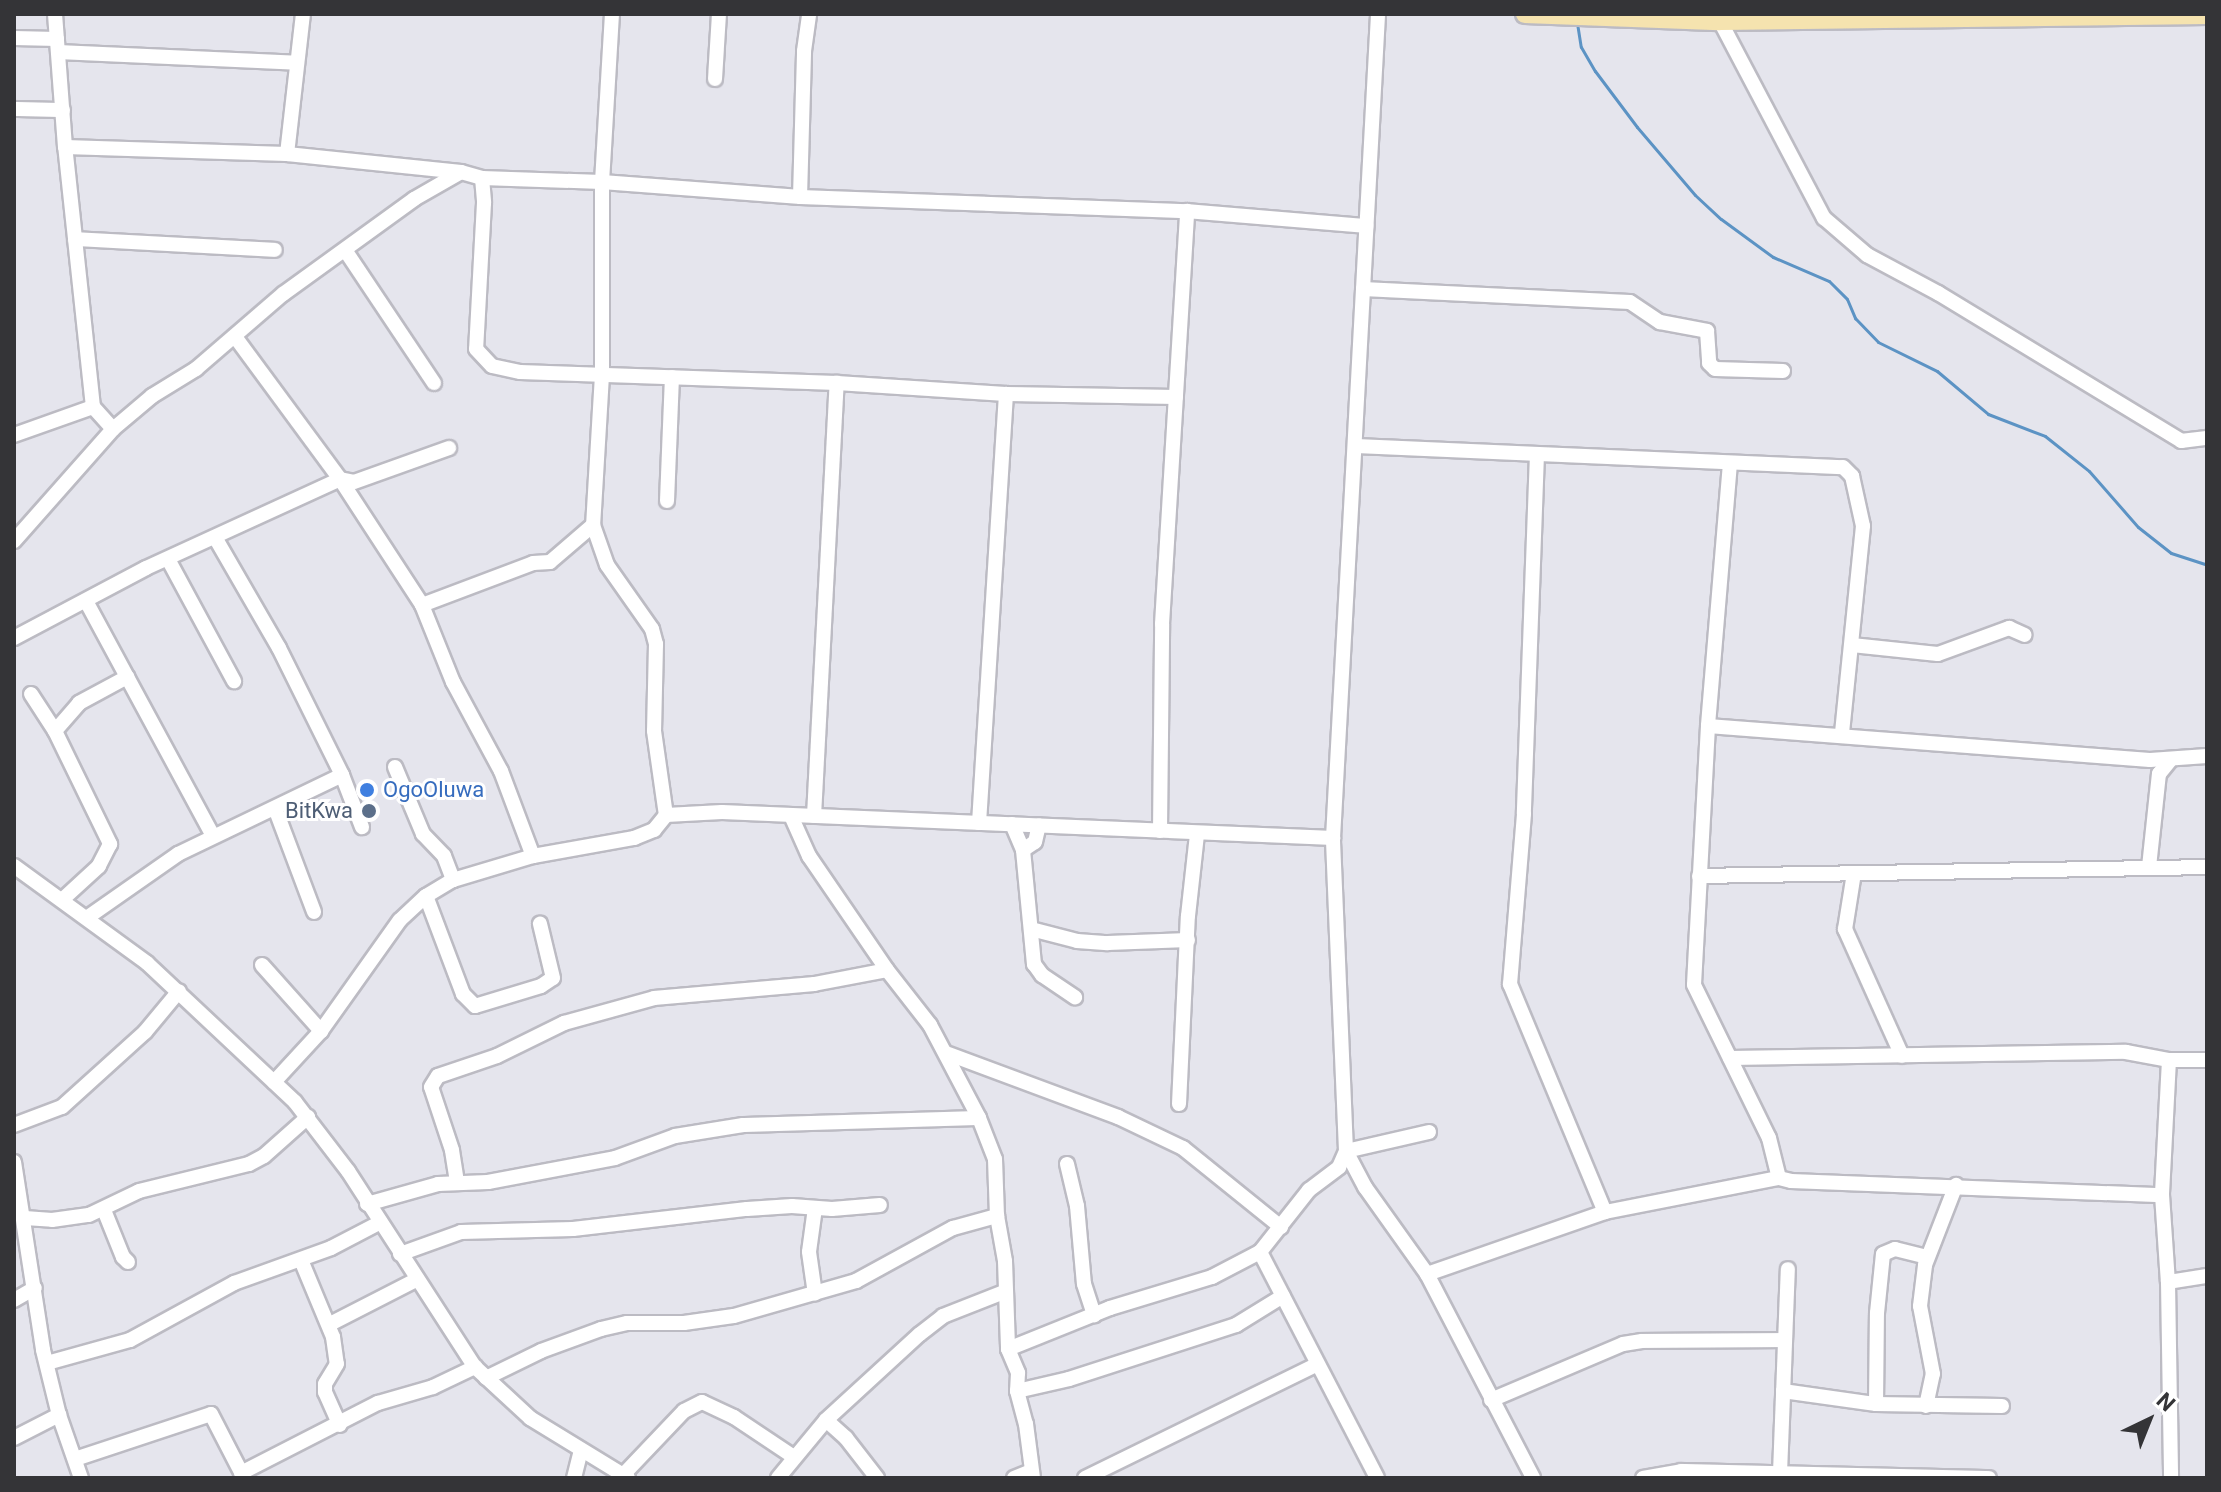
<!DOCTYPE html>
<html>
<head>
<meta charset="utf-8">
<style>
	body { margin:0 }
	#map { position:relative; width:2221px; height:1492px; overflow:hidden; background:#e5e5ed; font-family:Roboto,sans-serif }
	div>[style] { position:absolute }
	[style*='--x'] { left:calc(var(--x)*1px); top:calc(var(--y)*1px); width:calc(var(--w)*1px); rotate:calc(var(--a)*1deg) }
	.stream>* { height:3px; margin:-1.5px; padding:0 1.5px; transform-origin:1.5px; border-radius:1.5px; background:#5c93c4 }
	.roads { filter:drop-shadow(2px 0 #bcbbc3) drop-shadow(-2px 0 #bcbbc3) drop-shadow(0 2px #bcbbc3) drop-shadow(0 -2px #bcbbc3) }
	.minor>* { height:14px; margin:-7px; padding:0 7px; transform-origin:7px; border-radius:7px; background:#fff }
	.major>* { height:18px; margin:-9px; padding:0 9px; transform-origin:9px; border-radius:9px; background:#f5e3af }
	.dots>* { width:22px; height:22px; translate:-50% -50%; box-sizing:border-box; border:4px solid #fff; border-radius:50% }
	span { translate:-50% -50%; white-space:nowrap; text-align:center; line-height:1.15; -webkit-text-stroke:6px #fff; paint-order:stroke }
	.shop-label { font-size:22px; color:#366cbe }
	.left { translate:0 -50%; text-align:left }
	.service-label { font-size:22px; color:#4e5e75 }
	.right { translate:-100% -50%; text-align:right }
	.frame { position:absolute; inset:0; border:16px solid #343437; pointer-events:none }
	.north { position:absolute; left:2109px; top:1380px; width:80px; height:80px; -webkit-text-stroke:6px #fff; paint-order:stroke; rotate:43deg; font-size:22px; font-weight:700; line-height:32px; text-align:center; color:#343437 }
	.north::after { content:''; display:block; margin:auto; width:28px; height:36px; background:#343437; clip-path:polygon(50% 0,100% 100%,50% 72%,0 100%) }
</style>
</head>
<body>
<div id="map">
	<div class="stream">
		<i style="--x:1577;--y:23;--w:24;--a:81"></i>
		<i style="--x:1581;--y:47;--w:28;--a:60"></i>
		<i style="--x:1595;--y:71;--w:70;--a:53.1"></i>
		<i style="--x:1637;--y:127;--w:89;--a:49.5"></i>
		<i style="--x:1695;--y:195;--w:35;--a:43"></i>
		<i style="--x:1721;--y:219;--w:64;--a:36.2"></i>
		<i style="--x:1773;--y:257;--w:61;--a:23.2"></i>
		<i style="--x:1829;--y:281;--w:25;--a:45"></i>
		<i style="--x:1847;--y:299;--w:21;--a:67"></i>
		<i style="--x:1855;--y:318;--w:33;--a:46"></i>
		<i style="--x:1878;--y:342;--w:66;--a:26.2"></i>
		<i style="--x:1937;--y:371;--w:67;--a:40.1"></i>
		<i style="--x:1988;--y:414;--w:61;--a:21.1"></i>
		<i style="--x:2045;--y:436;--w:56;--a:38.5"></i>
		<i style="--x:2089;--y:471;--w:74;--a:48.8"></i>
		<i style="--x:2138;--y:527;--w:42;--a:38.2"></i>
		<i style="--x:2171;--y:553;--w:38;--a:18"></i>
	</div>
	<div class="roads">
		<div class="minor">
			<i style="--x:1720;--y:21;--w:223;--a:62.2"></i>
			<i style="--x:1824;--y:218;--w:57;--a:40.7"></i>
			<i style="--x:1867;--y:255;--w:81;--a:28.2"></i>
			<i style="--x:1938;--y:293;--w:285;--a:31.3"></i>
			<i style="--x:2181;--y:441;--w:26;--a:-7"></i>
			<i style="--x:14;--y:38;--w:43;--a:1.3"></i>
			<i style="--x:58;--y:52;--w:239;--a:2.6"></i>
			<i style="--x:715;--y:79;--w:65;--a:-86.5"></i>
			<i style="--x:14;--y:109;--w:49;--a:1.2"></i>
			<i style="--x:65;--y:147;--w:222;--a:1.8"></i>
			<i style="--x:287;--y:154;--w:175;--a:5.9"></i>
			<i style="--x:461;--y:172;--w:22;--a:16"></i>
			<i style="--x:482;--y:178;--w:120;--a:1.9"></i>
			<i style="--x:602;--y:182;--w:199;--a:4.3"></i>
			<i style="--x:800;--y:197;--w:387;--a:2.1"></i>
			<i style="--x:1187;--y:211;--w:180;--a:4.8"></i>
			<i style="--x:287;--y:154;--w:141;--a:-83.5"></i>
			<i style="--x:482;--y:178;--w:25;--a:85"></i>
			<i style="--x:484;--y:203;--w:146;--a:93.1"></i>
			<i style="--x:476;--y:349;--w:23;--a:47"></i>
			<i style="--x:492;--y:366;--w:29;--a:12"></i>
			<i style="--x:520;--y:372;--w:317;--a:2"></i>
			<i style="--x:837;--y:383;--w:169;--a:3.7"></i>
			<i style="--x:1006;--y:394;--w:170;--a:1"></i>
			<i style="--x:602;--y:182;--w:193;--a:90"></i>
			<i style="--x:602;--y:375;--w:150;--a:93.4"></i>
			<i style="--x:593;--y:525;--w:42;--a:70.7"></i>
			<i style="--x:607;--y:565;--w:78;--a:54.9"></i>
			<i style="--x:652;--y:629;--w:16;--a:75"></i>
			<i style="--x:656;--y:644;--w:87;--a:91.3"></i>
			<i style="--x:654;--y:731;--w:85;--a:81.9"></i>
			<i style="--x:666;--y:815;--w:56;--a:-3.1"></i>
			<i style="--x:722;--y:812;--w:612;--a:2.44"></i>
			<i style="--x:602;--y:182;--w:168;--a:-86.6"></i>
			<i style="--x:800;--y:197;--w:146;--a:-88.4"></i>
			<i style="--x:804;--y:51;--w:37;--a:-82"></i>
			<i style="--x:75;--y:239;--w:200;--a:3.1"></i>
			<i style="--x:345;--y:250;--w:160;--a:56.2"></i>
			<i style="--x:1363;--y:289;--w:267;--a:2.8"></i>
			<i style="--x:1630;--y:302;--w:36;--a:34"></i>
			<i style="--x:1660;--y:322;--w:48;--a:10.8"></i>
			<i style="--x:1707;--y:331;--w:32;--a:86"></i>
			<i style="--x:1709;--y:363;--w:8;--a:45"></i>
			<i style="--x:1715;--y:369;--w:68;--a:1.7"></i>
			<i style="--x:236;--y:338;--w:175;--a:53.6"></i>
			<i style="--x:340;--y:479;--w:150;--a:56.9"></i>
			<i style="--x:422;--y:605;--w:83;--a:68.1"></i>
			<i style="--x:453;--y:682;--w:101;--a:61.7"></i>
			<i style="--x:501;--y:771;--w:91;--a:69.4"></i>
			<i style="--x:113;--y:429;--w:51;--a:-40.2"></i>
			<i style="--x:152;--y:396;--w:52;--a:-31.5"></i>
			<i style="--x:196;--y:369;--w:115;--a:-40.8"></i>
			<i style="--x:283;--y:294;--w:162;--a:-35.9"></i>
			<i style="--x:414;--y:199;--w:54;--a:-29.9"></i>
			<i style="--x:14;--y:435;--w:84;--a:-19.5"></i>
			<i style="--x:1356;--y:446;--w:487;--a:2.5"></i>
			<i style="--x:1843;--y:467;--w:13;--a:45"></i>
			<i style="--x:1852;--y:476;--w:51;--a:77.6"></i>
			<i style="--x:1863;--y:526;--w:209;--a:95.8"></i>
			<i style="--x:1537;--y:454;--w:360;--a:92.1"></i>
			<i style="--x:1524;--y:814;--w:171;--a:94.7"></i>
			<i style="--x:1510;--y:984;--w:247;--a:67.4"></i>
			<i style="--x:1730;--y:463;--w:264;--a:94.8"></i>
			<i style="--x:1708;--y:726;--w:259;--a:93.1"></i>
			<i style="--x:1694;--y:985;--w:170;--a:63.9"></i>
			<i style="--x:1769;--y:1138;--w:41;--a:76"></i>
			<i style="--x:667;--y:501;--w:124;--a:-87.7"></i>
			<i style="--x:216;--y:539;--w:126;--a:60"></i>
			<i style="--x:279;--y:648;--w:142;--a:63.6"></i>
			<i style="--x:342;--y:775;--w:56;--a:69"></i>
			<i style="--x:14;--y:541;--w:149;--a:-48.5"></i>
			<i style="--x:113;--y:429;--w:30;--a:-132"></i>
			<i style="--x:93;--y:407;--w:262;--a:-96.1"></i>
			<i style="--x:65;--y:147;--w:133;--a:-94.3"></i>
			<i style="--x:168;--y:559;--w:139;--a:61.6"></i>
			<i style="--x:86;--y:601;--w:267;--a:61.6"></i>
			<i style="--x:422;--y:605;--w:119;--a:-20.7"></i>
			<i style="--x:533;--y:563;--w:17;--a:-3"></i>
			<i style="--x:550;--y:562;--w:57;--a:-40.7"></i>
			<i style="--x:14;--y:638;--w:149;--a:-27.9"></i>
			<i style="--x:146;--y:568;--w:213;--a:-24.6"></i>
			<i style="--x:340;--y:479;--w:14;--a:12"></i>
			<i style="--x:354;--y:482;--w:101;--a:-19.7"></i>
			<i style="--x:1852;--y:645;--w:86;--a:6"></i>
			<i style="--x:1938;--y:654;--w:76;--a:-20.1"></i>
			<i style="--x:2009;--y:628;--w:17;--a:24"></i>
			<i style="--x:31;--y:694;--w:44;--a:57"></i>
			<i style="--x:55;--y:731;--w:126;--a:64"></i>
			<i style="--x:110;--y:844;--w:25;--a:117"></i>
			<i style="--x:99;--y:866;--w:49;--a:137.5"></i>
			<i style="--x:1708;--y:726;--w:443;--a:4.4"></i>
			<i style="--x:2150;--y:760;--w:57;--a:-4"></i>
			<i style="--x:55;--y:731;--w:37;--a:-49"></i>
			<i style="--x:79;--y:703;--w:55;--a:-28.4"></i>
			<i style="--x:395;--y:767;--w:73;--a:67.3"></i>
			<i style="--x:423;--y:834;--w:30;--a:46"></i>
			<i style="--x:444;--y:856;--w:26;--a:69"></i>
			<i style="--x:275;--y:808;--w:111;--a:69.4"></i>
			<i style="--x:814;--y:816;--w:434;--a:-87"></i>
			<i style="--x:792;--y:818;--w:42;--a:65.9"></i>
			<i style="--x:809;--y:856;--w:138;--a:55.6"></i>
			<i style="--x:887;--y:970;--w:70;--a:52"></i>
			<i style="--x:930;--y:1025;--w:105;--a:62.2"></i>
			<i style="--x:979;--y:1118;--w:44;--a:68.7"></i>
			<i style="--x:995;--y:1159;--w:57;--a:88"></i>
			<i style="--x:997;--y:1216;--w:46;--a:79.9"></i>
			<i style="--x:1005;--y:1261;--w:88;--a:88"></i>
			<i style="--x:1008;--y:1349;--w:26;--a:67"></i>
			<i style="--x:1018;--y:1373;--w:18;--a:93"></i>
			<i style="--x:1017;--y:1391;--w:34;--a:75"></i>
			<i style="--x:1026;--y:1424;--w:54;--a:82.6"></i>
			<i style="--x:979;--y:823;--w:430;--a:-86.4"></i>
			<i style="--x:1012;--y:824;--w:28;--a:67"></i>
			<i style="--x:1023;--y:850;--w:115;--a:84.5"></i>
			<i style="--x:1034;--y:964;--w:14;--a:54"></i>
			<i style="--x:1042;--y:975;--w:40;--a:34"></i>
			<i style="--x:1160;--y:831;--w:207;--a:-89.4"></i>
			<i style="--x:1162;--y:624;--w:414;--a:-86.5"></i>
			<i style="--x:1023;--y:850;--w:14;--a:-34"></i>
			<i style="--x:1035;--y:842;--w:17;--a:-77"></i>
			<i style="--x:14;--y:866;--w:165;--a:36.1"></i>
			<i style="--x:147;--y:963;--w:203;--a:43.2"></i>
			<i style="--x:295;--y:1102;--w:87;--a:52.5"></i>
			<i style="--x:348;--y:1171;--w:234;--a:57.1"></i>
			<i style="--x:475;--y:1367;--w:75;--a:42.8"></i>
			<i style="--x:530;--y:1418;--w:115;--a:31.5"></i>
			<i style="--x:2149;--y:867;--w:94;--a:-83.9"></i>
			<i style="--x:2159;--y:774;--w:19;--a:-51"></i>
			<i style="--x:1854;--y:873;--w:57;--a:99.1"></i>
			<i style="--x:1845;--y:929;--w:139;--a:65.8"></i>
			<i style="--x:1699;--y:876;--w:508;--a:-1.01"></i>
			<i style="--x:426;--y:896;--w:105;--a:69.3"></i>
			<i style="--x:463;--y:994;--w:17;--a:45"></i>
			<i style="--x:475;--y:1006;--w:69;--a:-16.9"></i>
			<i style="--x:541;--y:986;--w:14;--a:-34"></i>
			<i style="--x:553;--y:978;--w:56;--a:-103.5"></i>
			<i style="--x:88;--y:917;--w:110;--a:-35"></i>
			<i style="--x:178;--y:854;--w:182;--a:-25.7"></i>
			<i style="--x:1031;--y:929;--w:48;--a:14.6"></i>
			<i style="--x:1077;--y:941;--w:31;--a:4"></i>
			<i style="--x:1108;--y:943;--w:80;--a:-2.1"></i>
			<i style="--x:262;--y:965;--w:89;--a:48.2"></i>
			<i style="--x:946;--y:1053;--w:184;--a:20.4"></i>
			<i style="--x:1118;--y:1117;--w:72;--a:25.5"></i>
			<i style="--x:1183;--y:1148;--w:126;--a:38.9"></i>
			<i style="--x:1730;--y:1058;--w:396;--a:-0.9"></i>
			<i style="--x:2126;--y:1052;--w:44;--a:10.5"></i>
			<i style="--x:2169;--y:1060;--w:38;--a:0"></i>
			<i style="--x:2169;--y:1060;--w:135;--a:93"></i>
			<i style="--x:2162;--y:1195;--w:87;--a:86.1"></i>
			<i style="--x:2168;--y:1282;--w:196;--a:89.1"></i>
			<i style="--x:274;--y:1082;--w:69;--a:-47.3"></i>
			<i style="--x:321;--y:1031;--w:136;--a:-54.6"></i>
			<i style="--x:400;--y:920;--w:35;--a:-43"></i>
			<i style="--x:426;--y:896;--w:31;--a:-31"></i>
			<i style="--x:453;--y:880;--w:84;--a:-16.7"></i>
			<i style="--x:533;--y:856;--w:103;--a:-10.1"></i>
			<i style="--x:634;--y:838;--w:22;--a:-22"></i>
			<i style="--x:654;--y:830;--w:19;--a:-51"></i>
			<i style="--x:1179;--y:1104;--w:188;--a:-87.3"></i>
			<i style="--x:1188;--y:916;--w:82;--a:-83.7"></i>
			<i style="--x:14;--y:1125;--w:51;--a:-20.6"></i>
			<i style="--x:62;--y:1107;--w:112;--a:-42.1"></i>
			<i style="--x:145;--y:1032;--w:53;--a:-50.3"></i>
			<i style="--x:1429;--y:1132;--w:85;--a:167.1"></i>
			<i style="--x:1346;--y:1151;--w:41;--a:62.2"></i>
			<i style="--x:1365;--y:1187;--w:107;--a:54.5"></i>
			<i style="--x:1427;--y:1274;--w:230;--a:62.5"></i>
			<i style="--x:14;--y:1162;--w:190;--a:81.2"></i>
			<i style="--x:43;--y:1350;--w:67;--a:76.2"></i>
			<i style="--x:59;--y:1415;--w:67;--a:70.8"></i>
			<i style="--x:1067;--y:1164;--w:43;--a:76.6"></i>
			<i style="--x:1077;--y:1206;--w:78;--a:84.9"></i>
			<i style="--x:1084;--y:1284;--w:33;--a:72"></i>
			<i style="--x:457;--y:1182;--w:32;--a:-99"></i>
			<i style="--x:452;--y:1150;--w:66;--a:-108.4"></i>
			<i style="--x:431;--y:1087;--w:13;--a:-58"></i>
			<i style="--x:438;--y:1076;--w:62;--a:-18.7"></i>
			<i style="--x:497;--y:1056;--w:75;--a:-26.2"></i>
			<i style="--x:564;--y:1023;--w:93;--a:-15.5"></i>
			<i style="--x:654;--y:998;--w:161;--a:-5"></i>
			<i style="--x:814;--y:984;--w:74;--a:-10.9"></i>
			<i style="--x:367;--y:1204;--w:74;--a:-15.7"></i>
			<i style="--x:438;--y:1184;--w:50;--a:-2.3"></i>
			<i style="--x:488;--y:1182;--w:129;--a:-10.7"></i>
			<i style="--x:615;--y:1158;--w:64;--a:-20.1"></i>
			<i style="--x:675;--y:1136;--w:69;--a:-9.2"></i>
			<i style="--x:743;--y:1125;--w:236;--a:-1.7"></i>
			<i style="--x:815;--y:1208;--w:44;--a:97.8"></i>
			<i style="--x:809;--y:1252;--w:42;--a:81.9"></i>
			<i style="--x:104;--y:1210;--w:51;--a:68"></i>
			<i style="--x:123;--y:1257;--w:7;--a:45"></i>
			<i style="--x:25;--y:1218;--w:27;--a:4"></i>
			<i style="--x:52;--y:1220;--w:37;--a:-8"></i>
			<i style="--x:89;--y:1215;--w:55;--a:-25.6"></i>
			<i style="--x:139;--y:1191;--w:113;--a:-13.8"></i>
			<i style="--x:249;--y:1164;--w:17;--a:-28"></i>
			<i style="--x:264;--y:1156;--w:59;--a:-41.6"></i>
			<i style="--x:1260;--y:1252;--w:254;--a:62.6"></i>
			<i style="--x:400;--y:1254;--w:65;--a:-19.8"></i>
			<i style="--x:461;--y:1232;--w:112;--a:-1.5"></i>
			<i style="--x:573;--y:1229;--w:175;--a:-6.6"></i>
			<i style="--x:747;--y:1209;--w:45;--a:-3.8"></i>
			<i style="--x:792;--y:1206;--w:40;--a:4.3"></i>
			<i style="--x:832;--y:1209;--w:48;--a:-4.8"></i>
			<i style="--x:301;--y:1260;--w:83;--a:67.4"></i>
			<i style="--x:333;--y:1337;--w:27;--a:82"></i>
			<i style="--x:337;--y:1364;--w:23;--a:121"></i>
			<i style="--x:325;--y:1384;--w:8;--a:90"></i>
			<i style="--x:325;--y:1392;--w:36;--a:66"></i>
			<i style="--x:1427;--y:1274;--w:188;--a:-19.2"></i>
			<i style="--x:1605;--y:1212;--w:177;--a:-11.1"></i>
			<i style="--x:1779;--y:1178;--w:12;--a:14"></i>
			<i style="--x:1791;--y:1181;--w:371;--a:2.2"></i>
			<i style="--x:2168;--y:1282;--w:39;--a:-9"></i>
			<i style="--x:14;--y:1300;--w:24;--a:-30"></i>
			<i style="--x:330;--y:1324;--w:97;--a:-27.1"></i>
			<i style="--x:1008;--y:1349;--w:110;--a:-21.9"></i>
			<i style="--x:1110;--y:1308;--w:107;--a:-16.9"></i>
			<i style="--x:1212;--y:1277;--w:54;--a:-27.5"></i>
			<i style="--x:1260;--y:1252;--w:79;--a:-51.7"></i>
			<i style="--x:1309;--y:1190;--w:38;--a:-37"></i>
			<i style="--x:1339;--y:1167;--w:17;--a:-66"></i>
			<i style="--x:1346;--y:1151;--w:313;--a:-92.4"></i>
			<i style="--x:1333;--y:838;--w:825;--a:-86.87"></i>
			<i style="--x:47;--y:1363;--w:86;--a:-15.5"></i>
			<i style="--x:130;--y:1340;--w:119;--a:-28.7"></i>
			<i style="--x:234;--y:1283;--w:103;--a:-19.8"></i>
			<i style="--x:331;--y:1248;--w:56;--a:-27.5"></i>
			<i style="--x:486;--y:1378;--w:61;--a:-26.1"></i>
			<i style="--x:541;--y:1351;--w:64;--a:-20.1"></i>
			<i style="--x:601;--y:1329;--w:27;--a:-13"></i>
			<i style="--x:627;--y:1323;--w:57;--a:0"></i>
			<i style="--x:684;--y:1323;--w:50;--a:-8"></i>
			<i style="--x:734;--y:1316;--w:127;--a:-16"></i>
			<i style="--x:856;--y:1281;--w:111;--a:-28.7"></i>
			<i style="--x:953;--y:1228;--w:46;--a:-15.3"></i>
			<i style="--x:1017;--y:1391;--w:53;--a:-13"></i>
			<i style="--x:1069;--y:1379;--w:176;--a:-17.9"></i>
			<i style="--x:1236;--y:1325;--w:55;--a:-31.7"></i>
			<i style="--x:1783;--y:1391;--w:94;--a:8"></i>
			<i style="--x:1876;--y:1404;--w:126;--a:0.9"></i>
			<i style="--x:1491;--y:1400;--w:143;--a:-23"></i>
			<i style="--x:1623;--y:1344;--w:19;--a:-9"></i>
			<i style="--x:1642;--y:1341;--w:143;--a:-0.4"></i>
			<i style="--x:1876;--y:1404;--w:91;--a:-89.4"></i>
			<i style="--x:1877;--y:1313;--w:59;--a:-84.2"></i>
			<i style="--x:1883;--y:1254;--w:13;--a:-23"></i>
			<i style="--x:1895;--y:1249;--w:33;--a:14"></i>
			<i style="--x:1926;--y:1406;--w:33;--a:-78"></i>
			<i style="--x:1933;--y:1374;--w:69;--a:-100.8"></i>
			<i style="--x:1920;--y:1306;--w:41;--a:-83"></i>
			<i style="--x:1925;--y:1265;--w:86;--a:-68.8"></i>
			<i style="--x:826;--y:1420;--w:27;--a:42"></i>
			<i style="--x:846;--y:1438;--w:51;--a:52.2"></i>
			<i style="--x:14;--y:1438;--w:51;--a:-27.1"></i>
			<i style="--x:75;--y:1459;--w:143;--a:-18.3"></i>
			<i style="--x:211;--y:1414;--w:72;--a:62.7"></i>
			<i style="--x:241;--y:1473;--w:154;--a:-27.1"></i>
			<i style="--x:378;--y:1403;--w:57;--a:-16.2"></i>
			<i style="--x:433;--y:1387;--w:47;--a:-25.5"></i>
			<i style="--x:1780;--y:1473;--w:204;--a:-87.8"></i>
			<i style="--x:623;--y:1475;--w:88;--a:-46.4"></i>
			<i style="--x:684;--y:1411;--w:20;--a:-27"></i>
			<i style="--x:702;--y:1402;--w:35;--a:25"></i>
			<i style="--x:734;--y:1417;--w:72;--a:33.7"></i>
			<i style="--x:574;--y:1478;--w:29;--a:-76"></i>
			<i style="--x:778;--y:1478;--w:75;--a:-50.4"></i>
			<i style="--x:826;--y:1420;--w:127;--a:-42.5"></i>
			<i style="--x:920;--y:1334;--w:29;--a:-38"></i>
			<i style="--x:943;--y:1316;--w:66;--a:-21.5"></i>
			<i style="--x:1014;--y:1478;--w:18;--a:-22"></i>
			<i style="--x:1085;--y:1478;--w:257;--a:-26.1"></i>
			<i style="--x:1643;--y:1478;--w:39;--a:-10"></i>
			<i style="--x:1681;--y:1471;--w:308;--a:1.3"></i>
		</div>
		<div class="major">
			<i style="--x:1525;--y:14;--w:195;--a:2.1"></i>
			<i style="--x:1720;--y:21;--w:487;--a:-0.7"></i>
		</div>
	</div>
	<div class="dots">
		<i style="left:367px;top:790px;background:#3f7fe0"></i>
		<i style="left:369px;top:811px;background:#5c6f8a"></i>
	</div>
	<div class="shop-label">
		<span class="left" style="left:383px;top:790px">OgoOluwa</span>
	</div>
	<div class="service-label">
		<span class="right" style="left:353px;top:811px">BitKwa</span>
	</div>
	<div class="frame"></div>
	<div class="north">N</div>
</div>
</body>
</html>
